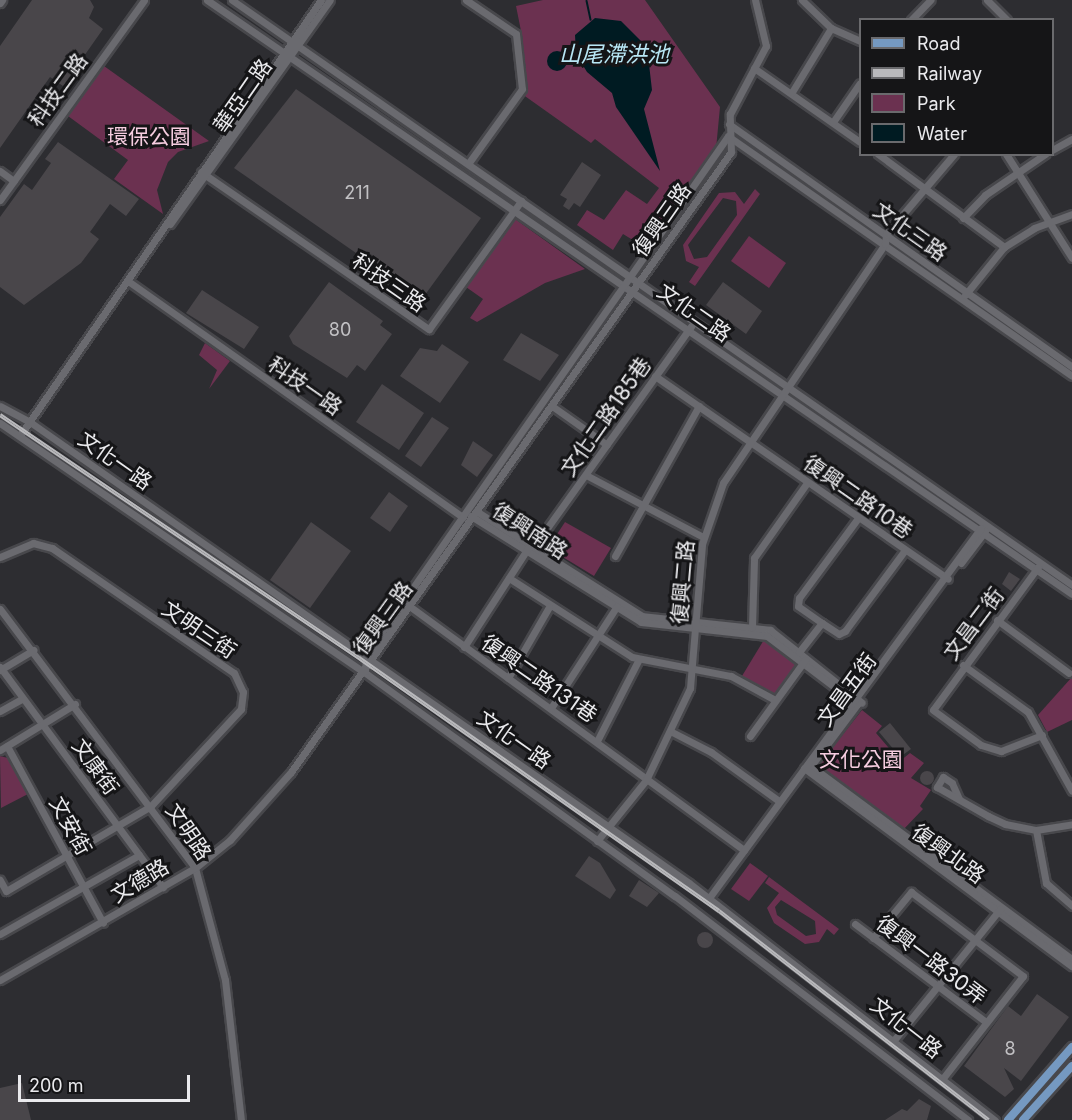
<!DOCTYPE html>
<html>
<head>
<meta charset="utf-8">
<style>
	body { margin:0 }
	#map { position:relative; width:1072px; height:1120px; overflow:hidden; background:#2d2d31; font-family:Inter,"Noto Sans TC",sans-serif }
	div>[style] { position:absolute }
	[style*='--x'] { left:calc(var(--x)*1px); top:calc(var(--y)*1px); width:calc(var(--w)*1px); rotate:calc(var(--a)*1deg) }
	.green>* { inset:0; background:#6b3150 }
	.water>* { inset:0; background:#001b22 }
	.round { border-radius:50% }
	.stream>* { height:1.5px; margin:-0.75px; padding:0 0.75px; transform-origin:0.75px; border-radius:0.75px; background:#001b22 }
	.building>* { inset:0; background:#49464a }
	.roads { filter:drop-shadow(2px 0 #48484c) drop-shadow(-2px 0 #48484c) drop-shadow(0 2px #48484c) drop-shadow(0 -2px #48484c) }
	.minor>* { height:7px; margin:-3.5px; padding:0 3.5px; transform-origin:3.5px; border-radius:3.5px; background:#6a6a6f }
	.major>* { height:8px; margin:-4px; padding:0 4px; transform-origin:4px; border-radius:4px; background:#7599c1 }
	.rail>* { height:4px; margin-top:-2px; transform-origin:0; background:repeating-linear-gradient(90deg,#151517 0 4.5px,#b9b9bc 0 9px); box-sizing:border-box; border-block:2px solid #b9b9bc }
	span { translate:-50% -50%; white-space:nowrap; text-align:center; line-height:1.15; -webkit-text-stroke:6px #151517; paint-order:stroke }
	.number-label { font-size:18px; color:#c2c1c4 }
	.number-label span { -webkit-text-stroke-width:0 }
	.street-label { font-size:21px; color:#eaeaed }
	.park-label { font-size:21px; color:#f6cde0 }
	.water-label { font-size:22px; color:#b8e7f5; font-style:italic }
	.legend { position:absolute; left:859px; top:18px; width:195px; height:138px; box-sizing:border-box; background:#151517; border:2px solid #6a6a6d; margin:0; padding:8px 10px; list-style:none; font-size:18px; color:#eaeaed }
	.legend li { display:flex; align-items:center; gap:12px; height:30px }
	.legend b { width:30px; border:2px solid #6a6a6d }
	.scale { position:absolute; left:18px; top:1075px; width:172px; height:27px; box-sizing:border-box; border:3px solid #eaeaed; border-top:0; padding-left:8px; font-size:18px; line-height:21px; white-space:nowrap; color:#eaeaed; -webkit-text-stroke:4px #151517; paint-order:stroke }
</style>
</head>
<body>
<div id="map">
	<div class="green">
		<i style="clip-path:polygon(543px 0,645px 0,720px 107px,716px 149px,646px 248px,623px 234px,613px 250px,577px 225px,587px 210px,604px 220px,626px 190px,647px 204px,659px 188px,595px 139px,591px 143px,522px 94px,523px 41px,516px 6px)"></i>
		<i style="clip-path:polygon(104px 66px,209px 141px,178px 152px,168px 162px,157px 190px,163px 214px,114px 179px,128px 160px,68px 116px)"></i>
		<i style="clip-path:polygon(evenodd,755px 189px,760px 194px,695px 286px,689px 282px,699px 267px,686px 261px,683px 245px,719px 193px,735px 192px,744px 204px,755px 189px,723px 198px,736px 201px,737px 215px,707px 257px,694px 259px,688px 245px,723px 198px)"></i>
		<i style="clip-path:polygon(515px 219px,585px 269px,545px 283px,477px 322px,470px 318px,483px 299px,466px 287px)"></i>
		<i style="clip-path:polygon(749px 236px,786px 263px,769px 288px,731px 261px)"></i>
		<i style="clip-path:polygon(205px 343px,230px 361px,209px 389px,217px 370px,199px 355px)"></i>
		<i style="clip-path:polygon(565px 522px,611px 548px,594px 576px,548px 548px)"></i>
		<i style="clip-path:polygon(765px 638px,799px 664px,774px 697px,742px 676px)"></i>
		<i style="clip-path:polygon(1072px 677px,1072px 720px,1047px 732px,1038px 715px)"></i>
		<i style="clip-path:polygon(862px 710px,882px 726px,876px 733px,900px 761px,910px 753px,924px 763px,911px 778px,931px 790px,920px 806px,923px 809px,903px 830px,819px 765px)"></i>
		<i style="clip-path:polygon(0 756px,8px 758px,28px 794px,1px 808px)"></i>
		<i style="clip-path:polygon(750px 863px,768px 876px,749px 901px,731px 889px)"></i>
		<i style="clip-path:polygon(evenodd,769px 877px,839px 929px,834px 935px,827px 929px,819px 942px,805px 944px,774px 923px,767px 908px,779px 893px,765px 883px,769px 877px,781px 900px,815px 921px,816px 934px,806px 936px,777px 915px,775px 907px,781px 900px)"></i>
	</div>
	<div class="water">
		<i style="clip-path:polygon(595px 18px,621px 21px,647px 47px,652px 90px,644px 109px,660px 171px,616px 107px,612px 93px,587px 72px,576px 54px,575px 35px)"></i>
		<i class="round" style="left:547px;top:51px;width:20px;height:20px"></i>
	</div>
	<div class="stream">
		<i style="--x:587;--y:1;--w:19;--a:78"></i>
	</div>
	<div class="building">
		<i style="clip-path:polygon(32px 0,90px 0,94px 7px,89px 18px,103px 29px,63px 86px,50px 77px,0 148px,0 46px)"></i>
		<i style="clip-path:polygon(296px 89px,481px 218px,422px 299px,234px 168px)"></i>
		<i style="clip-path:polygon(58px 142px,139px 199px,126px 216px,110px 204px,90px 232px,99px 239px,81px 263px,24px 305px,0 287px,0 217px,24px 184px,32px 190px,51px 163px,45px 159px)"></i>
		<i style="clip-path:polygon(582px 162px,601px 175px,580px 207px,574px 203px,569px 210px,563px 206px,567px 199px,560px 195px)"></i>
		<i style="clip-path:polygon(329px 282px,383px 321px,380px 325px,392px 334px,365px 371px,357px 365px,347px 378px,293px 344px,289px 336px)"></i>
		<i style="clip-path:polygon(723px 282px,762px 311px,746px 334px,706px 305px)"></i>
		<i style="clip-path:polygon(202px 290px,259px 327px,244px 349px,186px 313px)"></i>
		<i style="clip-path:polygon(521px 333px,559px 355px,540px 381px,503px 360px)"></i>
		<i style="clip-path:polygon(442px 344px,469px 362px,440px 403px,400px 376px,420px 348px,437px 351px)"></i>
		<i style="clip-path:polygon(382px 384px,424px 413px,399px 450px,356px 422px)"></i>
		<i style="clip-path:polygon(432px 417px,449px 428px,421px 467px,405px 456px)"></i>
		<i style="clip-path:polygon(473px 441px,493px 455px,477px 477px,461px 465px)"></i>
		<i style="clip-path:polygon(389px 492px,408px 506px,390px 532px,370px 518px)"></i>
		<i style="clip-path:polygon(311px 522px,351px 551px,310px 608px,270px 580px)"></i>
		<i style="clip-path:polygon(1009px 572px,1020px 579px,1011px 591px,1002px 584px)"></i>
		<i style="clip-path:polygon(890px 723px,911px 749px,900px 757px,879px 732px)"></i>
		<i class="round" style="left:920px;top:771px;width:14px;height:14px"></i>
		<i style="clip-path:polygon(589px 856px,600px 863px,616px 890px,610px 899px,575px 876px)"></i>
		<i style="clip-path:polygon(639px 880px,659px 893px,647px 907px,629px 896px)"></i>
		<i class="round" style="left:697px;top:932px;width:16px;height:16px"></i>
		<i style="clip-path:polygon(1037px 994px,1069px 1017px,1021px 1081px,1004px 1068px,1014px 1089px,1005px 1097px,964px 1066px,1008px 1006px,1021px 1016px)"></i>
		<i style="clip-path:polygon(22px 1083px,31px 1120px,0 1120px,0 1088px)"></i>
		<i style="clip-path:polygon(919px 1099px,931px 1106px,927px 1120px,885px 1120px,902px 1109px,907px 1111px)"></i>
	</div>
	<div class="roads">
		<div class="minor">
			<i style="--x:207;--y:0;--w:1049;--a:34.48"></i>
			<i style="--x:232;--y:0;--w:1024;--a:34.85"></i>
			<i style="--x:466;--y:0;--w:60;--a:34.2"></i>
			<i style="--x:516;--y:34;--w:55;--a:83.8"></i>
			<i style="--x:522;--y:89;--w:92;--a:125.8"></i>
			<i style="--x:802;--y:0;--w:40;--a:44"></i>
			<i style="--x:831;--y:28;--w:32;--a:24"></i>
			<i style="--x:987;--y:0;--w:28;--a:45"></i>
			<i style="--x:0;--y:3;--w:4;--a:-56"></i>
			<i style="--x:911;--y:20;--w:28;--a:-46"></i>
			<i style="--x:754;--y:68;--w:129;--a:34.9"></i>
			<i style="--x:792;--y:92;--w:75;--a:-58.6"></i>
			<i style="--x:833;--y:122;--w:47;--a:-55.3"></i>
			<i style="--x:729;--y:124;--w:420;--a:35.3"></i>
			<i style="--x:728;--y:136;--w:419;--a:34.9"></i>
			<i style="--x:1052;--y:150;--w:23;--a:-29"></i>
			<i style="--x:878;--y:154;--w:157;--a:36.4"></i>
			<i style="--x:1006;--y:154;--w:123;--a:57.6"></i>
			<i style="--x:0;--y:171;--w:17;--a:36"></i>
			<i style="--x:201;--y:172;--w:277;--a:34.6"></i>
			<i style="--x:429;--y:329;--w:158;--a:-54.3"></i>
			<i style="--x:0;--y:200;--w:246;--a:-54.2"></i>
			<i style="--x:963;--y:218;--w:32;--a:-46"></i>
			<i style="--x:985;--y:195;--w:73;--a:-34.3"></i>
			<i style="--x:170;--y:224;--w:275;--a:-54.5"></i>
			<i style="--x:128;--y:281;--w:410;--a:35.2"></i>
			<i style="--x:965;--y:295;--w:62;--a:-50.9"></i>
			<i style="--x:1004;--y:247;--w:36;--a:-32"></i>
			<i style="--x:1034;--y:228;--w:40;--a:-20.2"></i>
			<i style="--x:655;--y:376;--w:356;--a:34.7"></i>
			<i style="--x:0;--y:406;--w:34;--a:28"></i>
			<i style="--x:30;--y:422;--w:804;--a:34.97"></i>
			<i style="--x:689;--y:883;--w:387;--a:37.8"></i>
			<i style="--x:552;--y:406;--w:67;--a:35.3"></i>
			<i style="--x:0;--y:423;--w:441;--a:34.4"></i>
			<i style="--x:364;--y:672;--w:383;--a:35.8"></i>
			<i style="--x:675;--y:896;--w:369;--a:37.4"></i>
			<i style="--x:21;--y:434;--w:528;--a:-55.35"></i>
			<i style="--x:586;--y:475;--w:132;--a:27.9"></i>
			<i style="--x:476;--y:511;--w:196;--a:32.3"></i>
			<i style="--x:642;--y:616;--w:129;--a:6.2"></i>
			<i style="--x:770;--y:630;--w:117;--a:38.4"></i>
			<i style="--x:471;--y:516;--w:200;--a:31.9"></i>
			<i style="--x:641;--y:622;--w:127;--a:6.3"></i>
			<i style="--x:767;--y:636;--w:113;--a:37.1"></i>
			<i style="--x:545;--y:531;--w:252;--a:-54.5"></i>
			<i style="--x:615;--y:556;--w:172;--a:-60.8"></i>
			<i style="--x:0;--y:557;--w:36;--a:-23"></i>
			<i style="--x:33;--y:543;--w:20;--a:15"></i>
			<i style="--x:52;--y:548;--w:221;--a:34.5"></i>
			<i style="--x:234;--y:673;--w:21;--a:65"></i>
			<i style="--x:243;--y:692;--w:17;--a:97"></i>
			<i style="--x:241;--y:709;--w:132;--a:132.9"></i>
			<i style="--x:151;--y:806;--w:168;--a:149.6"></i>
			<i style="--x:6;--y:891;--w:13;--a:-119"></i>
			<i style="--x:961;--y:563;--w:40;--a:-53"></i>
			<i style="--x:1038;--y:567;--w:177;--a:126.3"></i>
			<i style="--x:933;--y:710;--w:59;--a:36.1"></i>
			<i style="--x:981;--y:745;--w:21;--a:17"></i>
			<i style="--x:1001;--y:751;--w:44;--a:-21.3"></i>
			<i style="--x:509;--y:578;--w:146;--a:32.7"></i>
			<i style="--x:632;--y:657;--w:101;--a:10.9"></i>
			<i style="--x:731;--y:676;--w:50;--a:28.6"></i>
			<i style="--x:412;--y:608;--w:411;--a:36.1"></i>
			<i style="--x:0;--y:609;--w:324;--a:53"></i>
			<i style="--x:195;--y:868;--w:116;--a:75"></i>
			<i style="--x:225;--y:980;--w:141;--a:83.5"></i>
			<i style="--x:997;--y:620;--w:89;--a:36.4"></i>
			<i style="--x:822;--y:623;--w:29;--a:-145"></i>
			<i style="--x:798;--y:606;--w:8;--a:-83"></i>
			<i style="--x:799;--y:598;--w:99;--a:-53.6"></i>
			<i style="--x:752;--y:627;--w:69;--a:-88.3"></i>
			<i style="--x:754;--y:558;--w:92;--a:-54.8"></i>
			<i style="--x:464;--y:647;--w:118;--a:-57.1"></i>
			<i style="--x:799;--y:652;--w:37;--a:-52"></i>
			<i style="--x:822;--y:623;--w:20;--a:33"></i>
			<i style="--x:839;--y:634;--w:7;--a:-27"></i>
			<i style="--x:845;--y:631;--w:101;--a:-53.5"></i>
			<i style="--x:963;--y:665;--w:80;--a:35.9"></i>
			<i style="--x:1028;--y:712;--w:90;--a:60.9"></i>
			<i style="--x:0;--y:667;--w:274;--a:53.5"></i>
			<i style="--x:0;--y:670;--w:39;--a:-31"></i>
			<i style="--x:365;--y:671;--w:16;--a:-86"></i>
			<i style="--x:366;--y:655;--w:633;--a:-55.1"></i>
			<i style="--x:508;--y:678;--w:82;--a:-60"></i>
			<i style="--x:551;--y:708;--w:121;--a:-57.1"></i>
			<i style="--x:0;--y:711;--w:26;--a:-29"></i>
			<i style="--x:672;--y:732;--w:44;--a:27.1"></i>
			<i style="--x:711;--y:752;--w:84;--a:35.8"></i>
			<i style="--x:750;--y:736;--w:94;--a:-54.1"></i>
			<i style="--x:597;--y:741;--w:92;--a:-62.9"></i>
			<i style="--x:7;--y:746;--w:201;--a:61.5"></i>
			<i style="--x:0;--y:750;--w:88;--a:-31.5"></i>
			<i style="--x:808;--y:764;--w:328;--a:36.5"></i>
			<i style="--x:810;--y:767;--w:81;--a:-53"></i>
			<i style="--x:804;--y:768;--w:333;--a:36.5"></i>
			<i style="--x:959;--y:799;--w:17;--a:-114"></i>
			<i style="--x:952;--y:783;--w:11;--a:-146"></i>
			<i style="--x:943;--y:777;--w:12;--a:121"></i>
			<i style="--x:937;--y:787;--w:59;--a:29.6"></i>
			<i style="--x:988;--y:816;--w:19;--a:25"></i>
			<i style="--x:1005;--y:824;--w:32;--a:11"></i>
			<i style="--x:1036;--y:830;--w:36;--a:-9"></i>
			<i style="--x:1036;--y:830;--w:54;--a:79.3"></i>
			<i style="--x:1046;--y:883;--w:35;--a:41"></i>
			<i style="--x:597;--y:841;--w:78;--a:-51.2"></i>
			<i style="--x:646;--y:780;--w:102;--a:-64.4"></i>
			<i style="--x:690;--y:688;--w:144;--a:-85.2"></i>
			<i style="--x:702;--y:544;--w:65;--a:-71"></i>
			<i style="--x:723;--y:483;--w:289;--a:-55.9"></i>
			<i style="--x:885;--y:244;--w:10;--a:-84"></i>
			<i style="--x:886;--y:234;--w:105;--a:-49.6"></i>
			<i style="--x:709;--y:898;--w:459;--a:-53.7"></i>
			<i style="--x:855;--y:924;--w:164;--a:36.8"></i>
			<i style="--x:0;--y:934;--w:160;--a:-29.6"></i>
			<i style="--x:873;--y:938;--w:60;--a:-50.4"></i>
			<i style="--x:911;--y:892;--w:140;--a:36.9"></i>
			<i style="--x:1023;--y:976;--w:130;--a:128.1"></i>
			<i style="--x:0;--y:980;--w:225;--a:-29.9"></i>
			<i style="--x:195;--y:868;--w:45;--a:-38.7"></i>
			<i style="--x:230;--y:840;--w:91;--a:-48.1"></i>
			<i style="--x:291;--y:772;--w:760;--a:-54.64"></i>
			<i style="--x:731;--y:152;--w:38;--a:-92"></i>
			<i style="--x:730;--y:114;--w:77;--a:-62.1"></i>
			<i style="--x:766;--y:46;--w:47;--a:-103.4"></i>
			<i style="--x:894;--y:1040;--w:169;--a:-51"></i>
		</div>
		<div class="major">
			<i style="--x:1008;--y:1120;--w:97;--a:-48.8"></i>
			<i style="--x:1023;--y:1120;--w:73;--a:-47.8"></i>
		</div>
	</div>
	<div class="rail">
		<i style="--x:0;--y:415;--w:434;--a:34.1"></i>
		<i style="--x:359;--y:658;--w:440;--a:35.1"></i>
		<i style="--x:719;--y:911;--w:341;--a:37.8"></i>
	</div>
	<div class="number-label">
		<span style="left:357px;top:193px">211</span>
		<span style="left:340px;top:330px">80</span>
		<span style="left:1010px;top:1049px">8</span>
	</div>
	<div class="street-label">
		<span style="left:58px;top:90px;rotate:-54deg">科技二路</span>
		<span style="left:243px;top:96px;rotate:-55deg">華亞二路</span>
		<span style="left:662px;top:220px;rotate:-55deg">復興三路</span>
		<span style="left:910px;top:232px;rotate:35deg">文化三路</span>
		<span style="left:389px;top:283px;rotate:35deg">科技三路</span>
		<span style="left:694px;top:313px;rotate:35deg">文化二路</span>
		<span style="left:305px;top:386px;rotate:35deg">科技一路</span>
		<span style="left:606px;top:417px;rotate:-55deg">文化二路185巷</span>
		<span style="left:115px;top:461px;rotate:35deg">文化一路</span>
		<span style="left:858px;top:497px;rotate:35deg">復興二路10巷</span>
		<span style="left:530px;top:531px;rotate:33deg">復興南路</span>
		<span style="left:683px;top:582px;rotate:-85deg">復興二路</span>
		<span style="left:383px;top:618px;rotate:-54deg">復興三路</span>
		<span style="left:974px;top:624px;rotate:-53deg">文昌二街</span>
		<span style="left:199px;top:630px;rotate:34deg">文明三街</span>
		<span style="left:539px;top:679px;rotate:35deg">復興二路131巷</span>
		<span style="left:847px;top:690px;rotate:-54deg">文昌五街</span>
		<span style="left:514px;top:740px;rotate:35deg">文化一路</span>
		<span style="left:95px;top:767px;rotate:54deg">文康街</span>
		<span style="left:70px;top:826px;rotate:61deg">文安街</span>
		<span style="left:188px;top:832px;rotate:56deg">文明路</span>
		<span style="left:948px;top:854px;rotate:36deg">復興北路</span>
		<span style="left:140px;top:881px;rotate:-31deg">文德路</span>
		<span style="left:931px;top:960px;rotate:37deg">復興一路30弄</span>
		<span style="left:906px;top:1028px;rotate:38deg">文化一路</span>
	</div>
	<div class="park-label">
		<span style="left:149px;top:137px">環保公園</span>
		<span style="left:861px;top:760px">文化公園</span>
	</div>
	<div class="water-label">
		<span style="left:614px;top:55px">山尾滯洪池</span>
	</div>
	<ul class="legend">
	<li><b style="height:8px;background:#7599c1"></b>Road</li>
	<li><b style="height:8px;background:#b9b9bc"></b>Railway</li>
	<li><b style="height:16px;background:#6b3150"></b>Park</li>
	<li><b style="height:16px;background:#001b22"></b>Water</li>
	</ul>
	<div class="scale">200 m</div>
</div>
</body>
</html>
